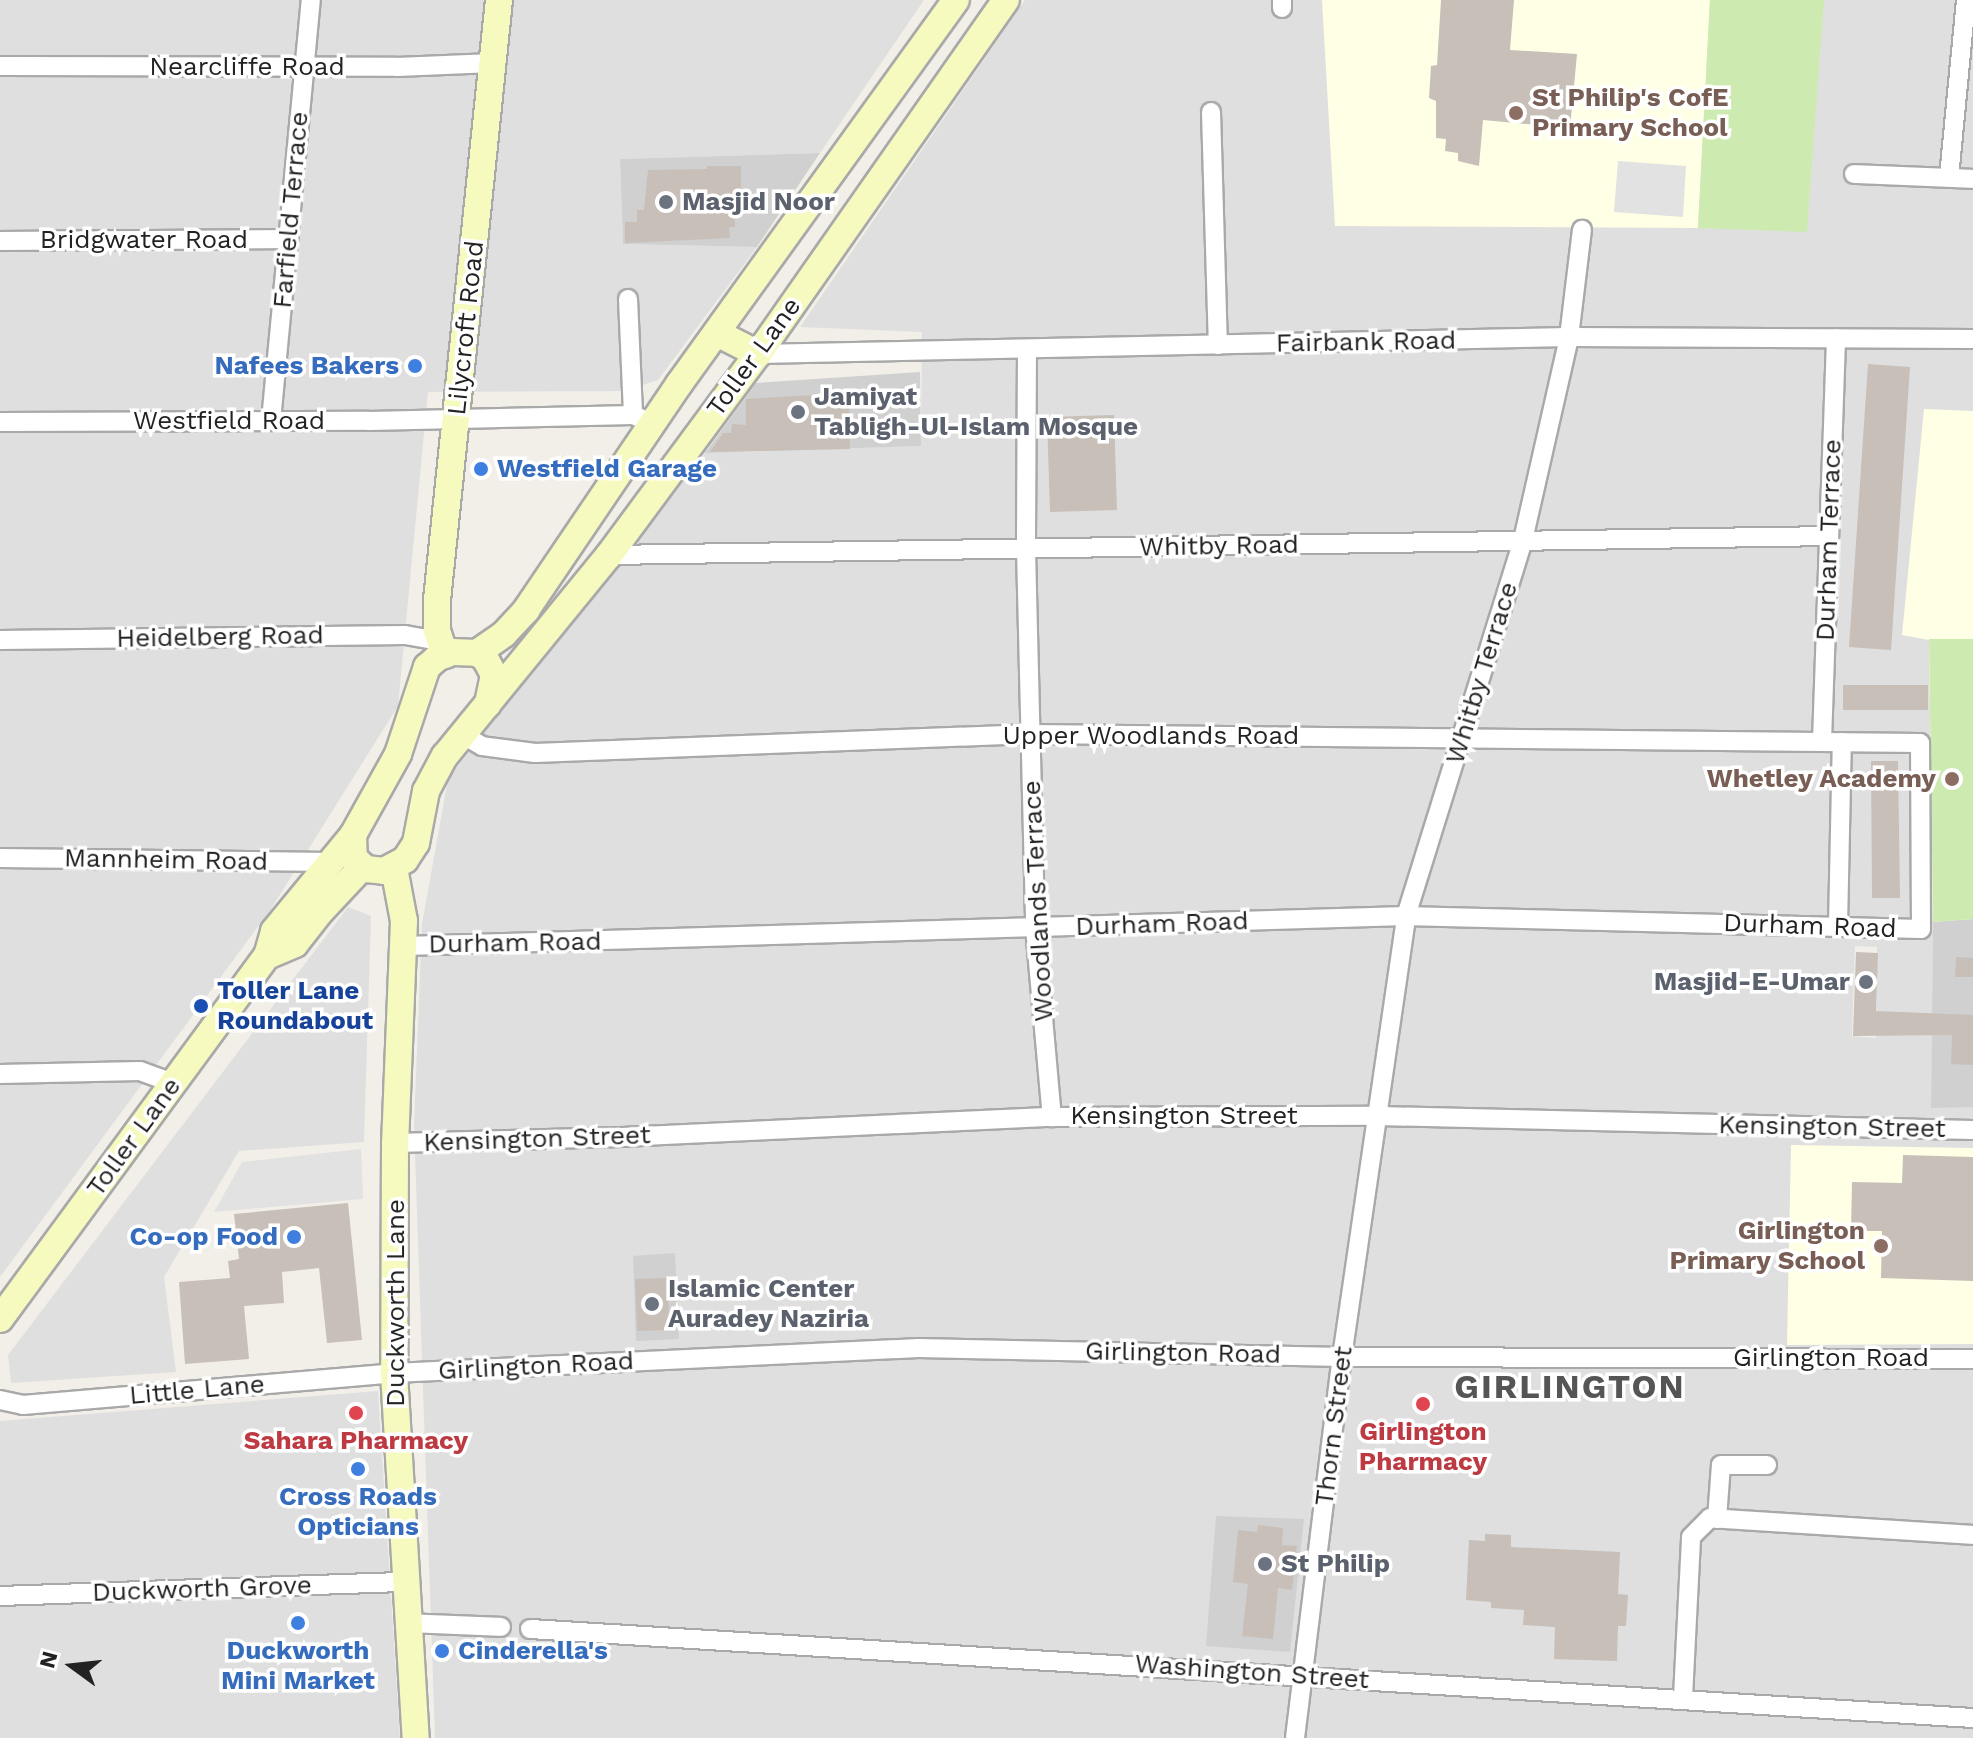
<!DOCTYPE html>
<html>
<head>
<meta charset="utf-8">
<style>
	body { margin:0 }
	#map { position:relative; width:1973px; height:1738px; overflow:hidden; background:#f2efe9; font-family:"Work Sans",sans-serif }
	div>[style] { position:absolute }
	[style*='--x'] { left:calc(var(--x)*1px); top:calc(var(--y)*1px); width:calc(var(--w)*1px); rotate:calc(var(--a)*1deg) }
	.residential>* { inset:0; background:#e0dfdf }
	.education>* { inset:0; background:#ffffe5 }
	.religious>* { inset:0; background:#d0d0d0 }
	.grass>* { inset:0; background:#cdebb0 }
	.parking>* { inset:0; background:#e2e2e2 }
	.building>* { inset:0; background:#c7bfb8 }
	.roads { filter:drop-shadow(2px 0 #a9a9a9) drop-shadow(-2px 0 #a9a9a9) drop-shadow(0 2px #a9a9a9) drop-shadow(0 -2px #a9a9a9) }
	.street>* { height:18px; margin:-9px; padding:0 9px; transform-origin:9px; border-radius:9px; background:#fff }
	.secondary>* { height:26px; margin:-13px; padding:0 13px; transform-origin:13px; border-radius:13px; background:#f7fabf }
	.dots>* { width:22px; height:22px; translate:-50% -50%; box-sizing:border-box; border:4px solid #fff; border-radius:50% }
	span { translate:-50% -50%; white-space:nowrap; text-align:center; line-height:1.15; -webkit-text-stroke:7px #fff; paint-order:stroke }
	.street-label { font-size:26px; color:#222 }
	.education-label { font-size:26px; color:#785e54; font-weight:700 }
	.left { translate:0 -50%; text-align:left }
	.right { translate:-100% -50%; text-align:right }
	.worship-label { font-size:26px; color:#5b616d; font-weight:700 }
	.shop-label { font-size:26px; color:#366cbe; font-weight:700 }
	.transit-label { font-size:26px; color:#164399; font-weight:700 }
	.health-label { font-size:26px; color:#be3a42; font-weight:700 }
	.district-label { font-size:34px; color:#555; font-weight:700; letter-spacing:2px }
	.north { position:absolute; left:32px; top:1626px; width:80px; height:80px; -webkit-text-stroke:6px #fff; paint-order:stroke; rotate:285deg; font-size:22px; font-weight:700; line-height:32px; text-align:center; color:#222 }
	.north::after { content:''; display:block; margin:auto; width:28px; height:36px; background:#222; clip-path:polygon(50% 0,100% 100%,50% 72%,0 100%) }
</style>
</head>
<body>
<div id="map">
	<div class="residential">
		<i style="clip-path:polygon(0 0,924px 0,820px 153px,620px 159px,623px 244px,757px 247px,658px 380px,624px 391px,428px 392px,398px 706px,271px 909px,0 1277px)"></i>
		<i style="clip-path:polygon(evenodd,1025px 0,1973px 0,1973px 432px,1925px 434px,1912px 637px,1929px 639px,1933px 922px,1931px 1107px,1973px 1107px,1973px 1738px,435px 1738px,414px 1125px,422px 924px,448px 779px,705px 453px,921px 446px,922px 332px,800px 327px,1025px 0,1855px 946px,1877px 947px,1876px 1038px,1852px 1036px,1855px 946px)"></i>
		<i style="clip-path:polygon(348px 907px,371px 916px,364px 1142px,239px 1151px,164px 1277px,176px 1372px,11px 1383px,8px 1355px)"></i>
		<i style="clip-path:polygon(378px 1391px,400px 1738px,0 1738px,0 1421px)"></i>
	</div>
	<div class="education">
		<i style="clip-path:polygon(1322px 0,1710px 0,1698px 228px,1335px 226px)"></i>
		<i style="clip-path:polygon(1924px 409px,1973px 411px,1973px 919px,1933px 922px,1929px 640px,1902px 635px)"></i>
		<i style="clip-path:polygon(1791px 1145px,1973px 1148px,1973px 1344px,1787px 1345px)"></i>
	</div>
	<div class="religious">
		<i style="clip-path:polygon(820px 153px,757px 247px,623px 244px,620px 159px)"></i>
		<i style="clip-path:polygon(920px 372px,921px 446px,705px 453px,756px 383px)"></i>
		<i style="clip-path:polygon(1973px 919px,1973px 1107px,1931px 1108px,1933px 922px)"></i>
		<i style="clip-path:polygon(675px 1253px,679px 1339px,636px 1341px,633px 1256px)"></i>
		<i style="clip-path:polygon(1216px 1516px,1304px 1519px,1290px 1652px,1206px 1646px)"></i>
	</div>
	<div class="grass">
		<i style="clip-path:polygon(1710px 0,1824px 0,1807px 232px,1698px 228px)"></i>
		<i style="clip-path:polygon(1929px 639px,1973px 639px,1973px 919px,1933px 922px)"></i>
	</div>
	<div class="parking">
		<i style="clip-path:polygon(1618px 161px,1686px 166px,1683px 217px,1614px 212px)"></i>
		<i style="clip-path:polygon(361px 1149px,363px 1199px,214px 1212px,242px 1162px)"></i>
	</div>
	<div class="building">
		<i style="clip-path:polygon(1441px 0,1514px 0,1510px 50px,1577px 54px,1570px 128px,1483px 120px,1479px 166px,1458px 161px,1458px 153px,1445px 151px,1446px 139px,1436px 138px,1436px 101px,1429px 98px,1431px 66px,1437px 65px)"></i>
		<i style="clip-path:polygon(707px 166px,741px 166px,741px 217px,735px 217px,735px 227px,729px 227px,730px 238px,625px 243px,625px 222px,637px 222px,637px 210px,644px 210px,648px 170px,707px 169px)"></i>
		<i style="clip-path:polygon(1868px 364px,1910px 367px,1891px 650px,1849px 647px)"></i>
		<i style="clip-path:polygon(849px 393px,850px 449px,710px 452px,723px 433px,731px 433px,732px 424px,746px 425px,746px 399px)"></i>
		<i style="clip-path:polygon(1114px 415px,1117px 510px,1050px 512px,1047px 417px)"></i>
		<i style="clip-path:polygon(1843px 685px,1928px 685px,1928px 710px,1843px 710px)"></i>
		<i style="clip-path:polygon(1871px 761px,1898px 761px,1900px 898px,1872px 898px)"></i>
		<i style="clip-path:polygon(1856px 952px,1878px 953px,1876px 1011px,1973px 1015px,1973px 1065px,1951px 1064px,1952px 1035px,1853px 1036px)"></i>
		<i style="clip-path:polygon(1956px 957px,1973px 958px,1973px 977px,1955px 977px)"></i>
		<i style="clip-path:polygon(1903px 1155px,1973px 1157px,1973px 1281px,1881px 1278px,1882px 1231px,1851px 1231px,1852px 1182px,1902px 1183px)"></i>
		<i style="clip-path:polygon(348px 1203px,362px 1340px,327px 1343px,319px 1268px,282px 1272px,284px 1303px,244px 1306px,249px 1359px,185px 1364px,179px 1282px,230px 1278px,228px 1261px,239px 1259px,234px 1214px)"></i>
		<i style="clip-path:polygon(668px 1278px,669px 1330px,637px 1331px,635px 1279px)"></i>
		<i style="clip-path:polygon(1258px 1525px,1283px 1528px,1282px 1545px,1297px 1546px,1292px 1590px,1278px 1588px,1273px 1639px,1242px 1636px,1248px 1584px,1233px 1582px,1238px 1530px,1257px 1532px)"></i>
		<i style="clip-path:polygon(1485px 1534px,1511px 1535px,1511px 1547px,1620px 1552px,1618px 1594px,1628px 1595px,1626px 1626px,1618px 1626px,1617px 1661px,1554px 1659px,1555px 1627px,1523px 1625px,1524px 1610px,1491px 1608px,1491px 1602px,1466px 1600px,1469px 1540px,1485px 1541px)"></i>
	</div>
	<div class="roads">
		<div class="street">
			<i style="--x:1282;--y:0;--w:8;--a:90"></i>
			<i style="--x:0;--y:66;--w:397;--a:0.1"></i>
			<i style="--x:397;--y:67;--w:96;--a:-2.4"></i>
			<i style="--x:1211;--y:112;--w:233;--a:88.3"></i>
			<i style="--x:1854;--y:174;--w:119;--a:2.4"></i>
			<i style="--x:1949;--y:177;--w:178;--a:-84.5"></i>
			<i style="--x:0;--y:241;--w:289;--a:-0.4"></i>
			<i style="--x:628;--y:299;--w:116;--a:87.5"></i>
			<i style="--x:1027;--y:349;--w:201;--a:90.3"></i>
			<i style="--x:1026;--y:550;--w:378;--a:88.6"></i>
			<i style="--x:1035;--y:928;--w:190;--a:84.9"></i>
			<i style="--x:758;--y:354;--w:811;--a:-1.2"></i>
			<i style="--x:1569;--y:337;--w:404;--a:0.3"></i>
			<i style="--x:271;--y:421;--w:423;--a:-84.6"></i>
			<i style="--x:0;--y:422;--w:369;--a:-0.2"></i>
			<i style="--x:369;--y:421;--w:264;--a:-1.3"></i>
			<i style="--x:633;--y:415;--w:21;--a:23"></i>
			<i style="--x:609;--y:555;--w:1220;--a:-0.89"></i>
			<i style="--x:0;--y:640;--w:405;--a:-0.7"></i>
			<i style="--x:405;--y:635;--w:36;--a:10"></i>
			<i style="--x:1822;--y:741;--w:403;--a:-88"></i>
			<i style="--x:0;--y:858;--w:331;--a:0.7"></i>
			<i style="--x:1838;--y:926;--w:184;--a:-88.8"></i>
			<i style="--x:404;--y:946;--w:1002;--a:-1.71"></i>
			<i style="--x:1406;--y:916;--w:515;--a:1.45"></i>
			<i style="--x:1921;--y:929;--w:186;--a:-90.3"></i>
			<i style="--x:1920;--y:743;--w:889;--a:-179.42"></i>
			<i style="--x:1031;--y:734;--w:496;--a:177.8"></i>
			<i style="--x:535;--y:753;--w:53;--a:-172.5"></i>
			<i style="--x:482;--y:746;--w:21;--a:-149"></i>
			<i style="--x:0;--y:1074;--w:140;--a:-1.2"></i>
			<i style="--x:140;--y:1071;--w:35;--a:20"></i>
			<i style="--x:395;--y:1143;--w:227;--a:-1.5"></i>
			<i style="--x:622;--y:1137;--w:430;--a:-2.7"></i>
			<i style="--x:1052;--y:1117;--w:327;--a:-0.2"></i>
			<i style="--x:1379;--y:1116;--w:594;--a:1.35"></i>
			<i style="--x:0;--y:1400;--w:24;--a:12"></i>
			<i style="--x:23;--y:1405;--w:372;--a:-4.9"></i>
			<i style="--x:394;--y:1373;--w:525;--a:-2.73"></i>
			<i style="--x:918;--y:1348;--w:424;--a:1.2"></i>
			<i style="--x:1342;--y:1357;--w:631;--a:0.18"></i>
			<i style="--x:1717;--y:1519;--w:54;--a:-85.8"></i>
			<i style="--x:1721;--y:1465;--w:46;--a:0"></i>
			<i style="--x:0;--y:1596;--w:404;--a:-2"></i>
			<i style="--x:406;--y:1623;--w:95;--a:2.4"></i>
			<i style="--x:530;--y:1629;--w:1446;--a:3.53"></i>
			<i style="--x:1683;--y:1697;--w:160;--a:-87.1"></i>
			<i style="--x:1691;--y:1537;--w:27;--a:-45"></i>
			<i style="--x:1710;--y:1518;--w:264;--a:3.7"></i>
			<i style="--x:1295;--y:1738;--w:384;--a:-83"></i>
			<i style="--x:1342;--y:1357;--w:446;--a:-81.7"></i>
			<i style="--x:1406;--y:916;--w:394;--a:-72.7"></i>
			<i style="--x:1523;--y:540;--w:208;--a:-77.2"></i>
			<i style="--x:1569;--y:337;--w:108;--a:-83.1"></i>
		</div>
		<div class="secondary">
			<i style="--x:717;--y:333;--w:46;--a:27.1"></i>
			<i style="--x:477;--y:653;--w:33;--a:-35"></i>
			<i style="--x:504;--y:634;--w:33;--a:-47"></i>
			<i style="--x:526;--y:610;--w:273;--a:-55.9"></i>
			<i style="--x:679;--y:384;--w:473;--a:-54.2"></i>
			<i style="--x:445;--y:655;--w:25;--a:-108"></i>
			<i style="--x:437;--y:631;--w:31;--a:-90"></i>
			<i style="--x:437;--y:600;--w:603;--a:-84.1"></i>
			<i style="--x:353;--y:835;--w:23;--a:88"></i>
			<i style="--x:354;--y:858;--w:16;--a:43"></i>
			<i style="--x:366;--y:869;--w:18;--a:6"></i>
			<i style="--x:384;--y:871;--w:24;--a:-28"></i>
			<i style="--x:405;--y:860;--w:20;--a:-57"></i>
			<i style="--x:416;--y:843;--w:53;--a:-79.1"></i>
			<i style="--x:426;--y:791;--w:40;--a:-62"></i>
			<i style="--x:445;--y:756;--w:259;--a:-50.8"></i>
			<i style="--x:609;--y:555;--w:250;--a:-53.5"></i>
			<i style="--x:758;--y:354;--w:432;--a:-55"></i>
			<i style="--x:394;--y:868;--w:54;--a:79.3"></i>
			<i style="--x:404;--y:921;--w:222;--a:92.3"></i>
			<i style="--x:395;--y:1143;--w:230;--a:90.2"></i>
			<i style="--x:394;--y:1373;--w:366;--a:86.6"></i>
			<i style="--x:267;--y:956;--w:30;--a:-23"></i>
			<i style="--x:295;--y:944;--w:39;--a:-52"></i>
			<i style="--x:319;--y:913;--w:63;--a:-46.9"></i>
			<i style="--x:0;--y:1319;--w:451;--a:-53.7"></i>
			<i style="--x:267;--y:956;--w:26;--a:-74"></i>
			<i style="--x:274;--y:931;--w:124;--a:-50.5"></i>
			<i style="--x:353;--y:835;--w:93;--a:-60.9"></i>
			<i style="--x:398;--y:754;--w:92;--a:-71.6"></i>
			<i style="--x:427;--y:667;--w:13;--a:-42"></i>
			<i style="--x:437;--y:658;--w:16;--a:-22"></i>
			<i style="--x:452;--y:652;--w:25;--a:2"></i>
			<i style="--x:477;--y:653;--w:9;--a:32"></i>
			<i style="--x:485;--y:658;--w:19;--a:62"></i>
			<i style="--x:494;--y:675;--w:30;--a:102"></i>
		</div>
	</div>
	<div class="dots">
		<i style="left:1516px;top:113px;background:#8d6e63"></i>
		<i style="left:666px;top:202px;background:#6b7280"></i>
		<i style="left:415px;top:366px;background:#3f7fe0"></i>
		<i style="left:798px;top:412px;background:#6b7280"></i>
		<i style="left:481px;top:469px;background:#3f7fe0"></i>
		<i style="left:1952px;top:779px;background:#8d6e63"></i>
		<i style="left:1866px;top:982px;background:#6b7280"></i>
		<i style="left:201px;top:1006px;background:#1a4fb4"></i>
		<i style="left:294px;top:1237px;background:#3f7fe0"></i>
		<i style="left:1881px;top:1246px;background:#8d6e63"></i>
		<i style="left:652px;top:1304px;background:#6b7280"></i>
		<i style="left:1423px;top:1404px;background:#e0444e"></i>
		<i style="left:356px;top:1413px;background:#e0444e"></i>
		<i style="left:358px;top:1469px;background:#3f7fe0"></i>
		<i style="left:1265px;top:1564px;background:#6b7280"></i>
		<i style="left:298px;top:1623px;background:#3f7fe0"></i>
		<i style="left:442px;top:1651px;background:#3f7fe0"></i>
	</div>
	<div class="street-label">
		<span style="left:247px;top:67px">Nearcliffe Road</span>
		<span style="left:291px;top:210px;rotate:-85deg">Farfield Terrace</span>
		<span style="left:144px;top:240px">Bridgwater Road</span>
		<span style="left:466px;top:328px;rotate:-84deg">Lilycroft Road</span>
		<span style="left:1366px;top:342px;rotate:-1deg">Fairbank Road</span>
		<span style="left:754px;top:357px;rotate:-54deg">Toller Lane</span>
		<span style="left:229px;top:421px">Westfield Road</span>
		<span style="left:1829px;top:540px;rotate:-88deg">Durham Terrace</span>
		<span style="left:1219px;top:546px;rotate:-1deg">Whitby Road</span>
		<span style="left:220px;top:637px;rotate:-1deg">Heidelberg Road</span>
		<span style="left:1482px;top:673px;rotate:-73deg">Whitby Terrace</span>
		<span style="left:1151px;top:736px">Upper Woodlands Road</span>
		<span style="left:166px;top:860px;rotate:1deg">Mannheim Road</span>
		<span style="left:1038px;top:901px;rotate:-93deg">Woodlands Terrace</span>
		<span style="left:1162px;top:924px;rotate:-2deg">Durham Road</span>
		<span style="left:1810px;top:926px;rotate:2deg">Durham Road</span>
		<span style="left:515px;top:943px;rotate:-1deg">Durham Road</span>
		<span style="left:1184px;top:1116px">Kensington Street</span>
		<span style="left:1832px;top:1127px;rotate:1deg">Kensington Street</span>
		<span style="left:134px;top:1137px;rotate:-54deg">Toller Lane</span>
		<span style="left:537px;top:1139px;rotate:-2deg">Kensington Street</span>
		<span style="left:396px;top:1303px;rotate:-90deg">Duckworth Lane</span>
		<span style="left:1183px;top:1353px;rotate:1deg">Girlington Road</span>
		<span style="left:1831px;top:1358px">Girlington Road</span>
		<span style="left:536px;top:1366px;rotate:-3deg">Girlington Road</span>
		<span style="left:197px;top:1390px;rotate:-5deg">Little Lane</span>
		<span style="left:1334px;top:1426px;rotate:-83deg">Thorn Street</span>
		<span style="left:202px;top:1589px;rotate:-2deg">Duckworth Grove</span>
		<span style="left:1252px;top:1672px;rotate:4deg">Washington Street</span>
	</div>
	<div class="education-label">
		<span class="left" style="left:1532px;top:113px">St Philip's CofE<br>Primary School</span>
		<span class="right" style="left:1936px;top:779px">Whetley Academy</span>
		<span class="right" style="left:1865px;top:1246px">Girlington<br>Primary School</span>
	</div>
	<div class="worship-label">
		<span class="left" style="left:682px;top:202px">Masjid Noor</span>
		<span class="left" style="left:814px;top:412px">Jamiyat<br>Tabligh-Ul-Islam Mosque</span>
		<span class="right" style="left:1850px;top:982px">Masjid-E-Umar</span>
		<span class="left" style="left:668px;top:1304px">Islamic Center<br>Auradey Naziria</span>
		<span class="left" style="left:1281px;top:1564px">St Philip</span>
	</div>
	<div class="shop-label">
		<span class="right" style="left:399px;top:366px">Nafees Bakers</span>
		<span class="left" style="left:497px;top:469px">Westfield Garage</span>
		<span class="right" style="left:278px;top:1237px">Co-op Food</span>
		<span style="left:358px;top:1512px">Cross Roads<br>Opticians</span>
		<span style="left:298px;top:1666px">Duckworth<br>Mini Market</span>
		<span class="left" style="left:458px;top:1651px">Cinderella's</span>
	</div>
	<div class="transit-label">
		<span class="left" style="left:217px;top:1006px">Toller Lane<br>Roundabout</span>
	</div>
	<div class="health-label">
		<span style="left:1423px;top:1447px">Girlington<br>Pharmacy</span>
		<span style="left:356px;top:1441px">Sahara Pharmacy</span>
	</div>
	<div class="district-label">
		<span style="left:1570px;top:1387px">GIRLINGTON</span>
	</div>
	<div class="north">N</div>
</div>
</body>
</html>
